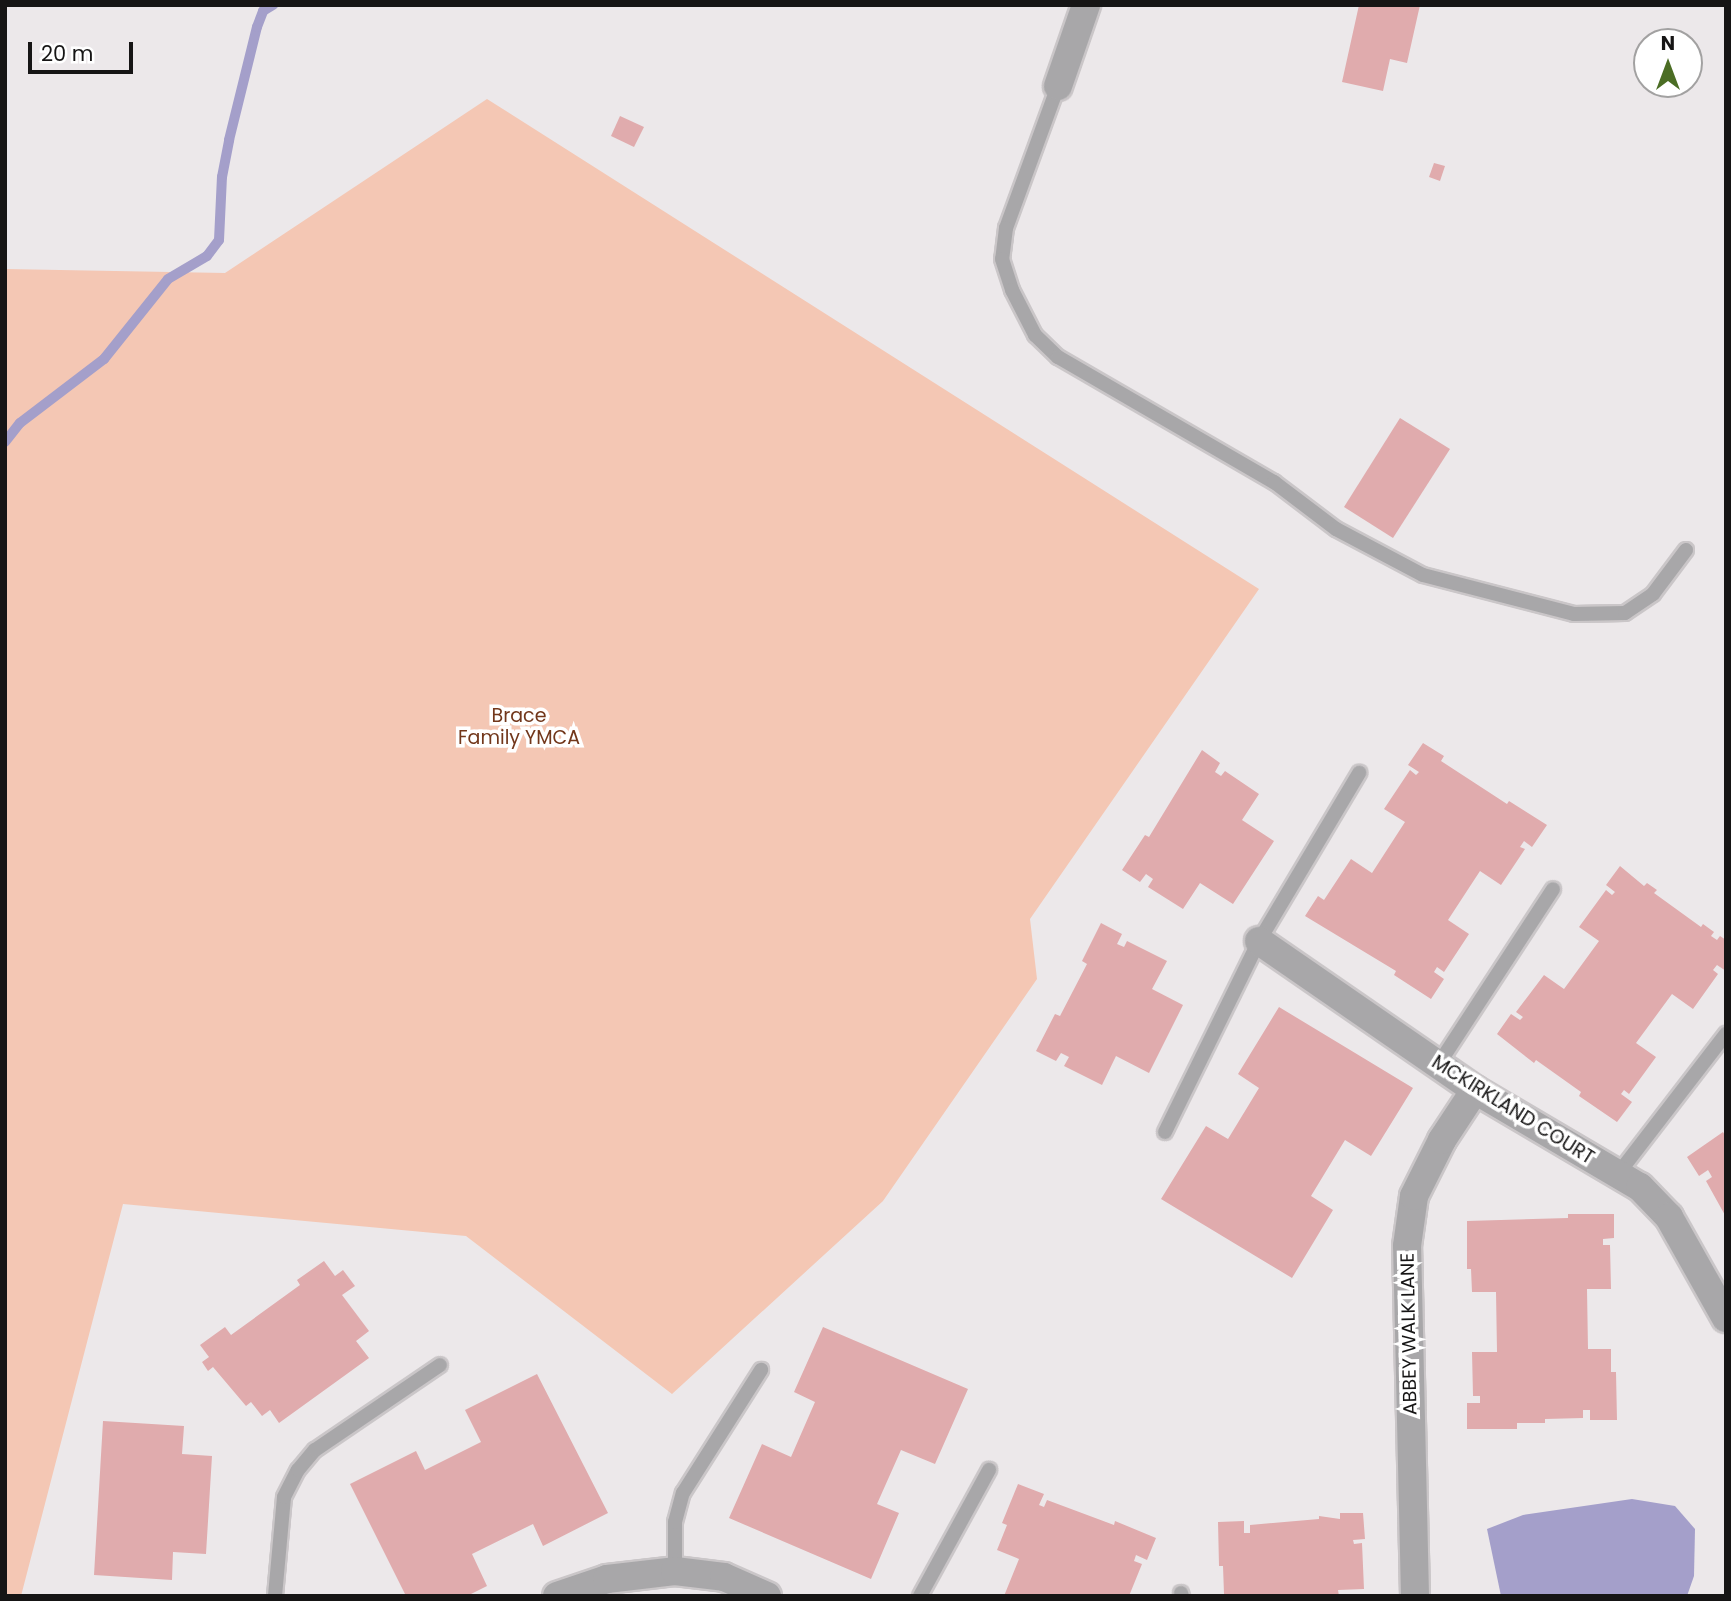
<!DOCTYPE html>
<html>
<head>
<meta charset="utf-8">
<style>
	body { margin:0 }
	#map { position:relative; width:1731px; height:1601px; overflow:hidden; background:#ece8ea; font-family:Poppins,sans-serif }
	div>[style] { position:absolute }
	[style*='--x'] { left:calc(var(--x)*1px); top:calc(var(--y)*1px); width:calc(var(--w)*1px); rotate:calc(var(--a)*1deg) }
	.green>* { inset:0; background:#f4c7b4 }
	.water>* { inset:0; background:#a49fca }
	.stream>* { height:10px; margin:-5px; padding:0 5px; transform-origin:5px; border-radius:5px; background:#a49fca }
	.building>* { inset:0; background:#e0abad }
	.roads { filter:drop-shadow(2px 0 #cac6c8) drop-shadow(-2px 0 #cac6c8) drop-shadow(0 2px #cac6c8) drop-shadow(0 -2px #cac6c8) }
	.service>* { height:14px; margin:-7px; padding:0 7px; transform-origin:7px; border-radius:7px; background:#a8a7a9 }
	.minor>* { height:28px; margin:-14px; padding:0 14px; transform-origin:14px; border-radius:14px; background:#a8a7a9 }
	span { translate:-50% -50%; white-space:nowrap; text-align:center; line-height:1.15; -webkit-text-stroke:7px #fff; paint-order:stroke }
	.park-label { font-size:19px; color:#72371b }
	.street-label { font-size:19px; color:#161515 }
	.frame { position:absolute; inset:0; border:7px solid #161515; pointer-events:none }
	.north { position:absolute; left:1633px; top:28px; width:70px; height:70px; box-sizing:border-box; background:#fff; border:2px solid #a2a1a1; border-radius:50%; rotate:0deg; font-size:19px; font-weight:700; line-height:28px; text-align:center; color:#161515 }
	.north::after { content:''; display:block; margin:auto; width:24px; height:32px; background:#4b6d24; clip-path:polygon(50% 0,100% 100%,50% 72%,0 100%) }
	.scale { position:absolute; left:28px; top:42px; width:105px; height:32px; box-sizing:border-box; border:4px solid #161515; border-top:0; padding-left:9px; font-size:21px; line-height:24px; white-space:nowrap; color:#161515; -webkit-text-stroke:5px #fff; paint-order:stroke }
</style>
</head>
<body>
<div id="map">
	<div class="green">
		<i style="clip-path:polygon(487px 99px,1259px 589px,1030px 919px,1037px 979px,883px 1201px,672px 1394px,466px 1236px,123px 1204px,21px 1596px,5px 1596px,5px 269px,225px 273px)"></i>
	</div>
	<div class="water">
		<i style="clip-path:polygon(1632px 1499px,1675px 1506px,1695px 1529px,1694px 1576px,1687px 1596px,1501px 1596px,1487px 1529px,1523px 1515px)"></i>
	</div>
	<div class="stream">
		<i style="--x:5;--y:442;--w:24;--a:-52"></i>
		<i style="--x:20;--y:423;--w:106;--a:-37.3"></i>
		<i style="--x:104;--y:359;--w:102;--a:-51.3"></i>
		<i style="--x:168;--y:279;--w:45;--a:-30.5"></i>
		<i style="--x:207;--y:256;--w:20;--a:-53"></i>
		<i style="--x:219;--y:240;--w:63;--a:-87.3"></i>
		<i style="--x:222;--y:177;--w:38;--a:-79"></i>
		<i style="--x:229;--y:140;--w:116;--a:-76.1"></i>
		<i style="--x:257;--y:27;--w:17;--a:-69"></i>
		<i style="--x:263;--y:11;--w:12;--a:-31"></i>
	</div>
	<div class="building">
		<i style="clip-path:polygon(1359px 5px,1420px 5px,1407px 63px,1390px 59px,1383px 91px,1342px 82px)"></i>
		<i style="clip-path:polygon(620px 116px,644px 127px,634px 147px,611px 136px)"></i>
		<i style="clip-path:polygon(1434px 163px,1445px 166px,1440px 181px,1429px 177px)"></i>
		<i style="clip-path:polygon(1400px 418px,1450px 449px,1393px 538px,1344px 507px)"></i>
		<i style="clip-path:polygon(1423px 743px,1444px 756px,1441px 761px,1507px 804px,1509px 801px,1547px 825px,1532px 847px,1524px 841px,1520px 847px,1525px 849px,1501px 885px,1480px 871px,1448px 920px,1469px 934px,1444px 972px,1437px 967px,1434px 972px,1444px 979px,1431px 999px,1394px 975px,1396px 971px,1305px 916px,1318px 896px,1324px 900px,1351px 859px,1372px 873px,1405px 822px,1384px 809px,1410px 770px,1416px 775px,1419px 772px,1408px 765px)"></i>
		<i style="clip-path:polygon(1202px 750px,1220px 763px,1215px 772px,1221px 776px,1225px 771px,1259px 794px,1242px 820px,1274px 841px,1233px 904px,1200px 883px,1183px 909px,1148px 887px,1153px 879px,1146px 874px,1140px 882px,1122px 870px,1145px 835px,1149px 837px)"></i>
		<i style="clip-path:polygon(1620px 866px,1644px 886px,1647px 883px,1657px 890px,1654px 893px,1701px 927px,1703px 924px,1714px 932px,1711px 936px,1717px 940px,1720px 936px,1726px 940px,1726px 971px,1717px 965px,1713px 970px,1718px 974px,1693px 1009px,1672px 994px,1636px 1043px,1656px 1057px,1629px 1094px,1624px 1090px,1621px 1094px,1632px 1102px,1617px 1122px,1579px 1096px,1581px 1092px,1536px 1060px,1534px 1063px,1497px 1034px,1511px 1014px,1520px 1020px,1523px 1017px,1516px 1012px,1544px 975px,1564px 989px,1599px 941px,1579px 927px,1606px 890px,1612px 895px,1615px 892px,1606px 885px)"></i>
		<i style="clip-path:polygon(1101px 923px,1122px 934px,1117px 944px,1124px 947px,1127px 941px,1167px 961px,1152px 989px,1183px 1005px,1149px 1073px,1116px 1056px,1102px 1085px,1064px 1066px,1069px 1057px,1061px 1053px,1056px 1061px,1036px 1051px,1055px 1014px,1060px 1016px,1087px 964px,1082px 961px)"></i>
		<i style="clip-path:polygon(1279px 1007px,1413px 1088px,1371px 1156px,1345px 1140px,1311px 1196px,1333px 1210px,1292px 1278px,1161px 1199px,1206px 1126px,1228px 1139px,1259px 1088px,1238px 1074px)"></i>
		<i style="clip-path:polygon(1723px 1132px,1726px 1137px,1726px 1217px,1706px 1181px,1712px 1177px,1708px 1170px,1699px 1176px,1687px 1157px)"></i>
		<i style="clip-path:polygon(1568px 1214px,1614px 1214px,1614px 1238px,1603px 1239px,1603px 1245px,1610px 1245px,1611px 1289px,1587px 1289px,1588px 1349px,1611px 1349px,1611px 1372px,1616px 1372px,1617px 1420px,1590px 1420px,1590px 1410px,1583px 1410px,1583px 1418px,1545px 1419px,1545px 1423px,1517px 1423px,1517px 1429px,1467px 1429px,1467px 1403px,1480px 1403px,1480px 1396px,1473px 1396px,1472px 1352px,1497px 1352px,1496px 1292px,1472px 1292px,1471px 1269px,1467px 1269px,1467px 1221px,1568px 1218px)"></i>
		<i style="clip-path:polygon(324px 1261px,335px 1276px,343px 1270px,355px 1286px,342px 1295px,369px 1331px,356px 1341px,369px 1358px,279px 1423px,270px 1410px,262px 1416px,251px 1402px,246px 1406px,213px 1367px,208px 1371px,202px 1362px,209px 1357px,200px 1345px,225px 1327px,231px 1335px,300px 1285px,297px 1280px)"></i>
		<i style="clip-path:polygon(823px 1327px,968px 1389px,935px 1464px,901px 1450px,877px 1504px,899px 1513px,871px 1579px,729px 1518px,762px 1444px,791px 1457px,815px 1402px,794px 1392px)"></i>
		<i style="clip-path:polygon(537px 1374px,608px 1513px,543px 1546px,533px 1524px,472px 1554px,487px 1586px,467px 1596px,406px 1596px,350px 1484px,416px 1451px,425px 1470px,481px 1442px,465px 1410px)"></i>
		<i style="clip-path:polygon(103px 1421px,184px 1426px,182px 1454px,212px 1456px,206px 1554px,173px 1552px,172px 1580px,94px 1575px)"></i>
		<i style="clip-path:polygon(1018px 1484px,1044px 1494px,1039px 1505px,1044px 1507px,1047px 1500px,1114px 1525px,1115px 1521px,1156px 1538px,1147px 1560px,1136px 1555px,1134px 1561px,1142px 1564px,1129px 1596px,1004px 1596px,1019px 1559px,997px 1550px,1007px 1525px,1002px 1523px)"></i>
		<i style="clip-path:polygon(1340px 1513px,1363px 1513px,1365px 1539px,1353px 1540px,1354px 1544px,1362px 1543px,1364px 1589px,1338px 1590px,1339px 1596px,1224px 1594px,1223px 1566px,1219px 1566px,1218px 1522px,1244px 1521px,1244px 1533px,1250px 1533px,1250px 1525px,1319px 1519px,1319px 1516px,1340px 1519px)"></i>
	</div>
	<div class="roads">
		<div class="service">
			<i style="--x:1058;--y:86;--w:151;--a:110.1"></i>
			<i style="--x:1006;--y:228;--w:31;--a:97"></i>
			<i style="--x:1002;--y:259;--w:33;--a:72"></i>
			<i style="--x:1012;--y:290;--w:51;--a:62.9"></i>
			<i style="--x:1035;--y:335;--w:32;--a:44"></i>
			<i style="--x:1058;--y:357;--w:250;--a:30.1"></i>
			<i style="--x:1274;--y:482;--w:78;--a:37.2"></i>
			<i style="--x:1336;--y:529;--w:98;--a:27.9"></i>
			<i style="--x:1423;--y:575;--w:156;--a:14.5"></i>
			<i style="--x:1574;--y:614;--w:51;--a:-1.1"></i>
			<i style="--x:1625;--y:613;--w:34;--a:-34"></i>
			<i style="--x:1653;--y:594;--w:55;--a:-53.1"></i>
			<i style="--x:1438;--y:1065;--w:210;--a:-56.8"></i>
			<i style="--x:1165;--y:1132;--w:213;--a:-63.8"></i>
			<i style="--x:1259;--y:941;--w:196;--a:-59.2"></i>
			<i style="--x:1618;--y:1174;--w:177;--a:-52.4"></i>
			<i style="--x:675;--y:1571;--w:49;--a:-90"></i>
			<i style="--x:675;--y:1522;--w:30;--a:-75"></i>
			<i style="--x:683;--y:1493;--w:146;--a:-57.6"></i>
			<i style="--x:1181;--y:1593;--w:3;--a:72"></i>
			<i style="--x:275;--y:1596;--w:99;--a:-84.8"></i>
			<i style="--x:284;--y:1497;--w:30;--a:-63"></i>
			<i style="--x:298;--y:1470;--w:26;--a:-50"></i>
			<i style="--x:315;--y:1450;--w:151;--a:-34.2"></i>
			<i style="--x:920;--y:1596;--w:144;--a:-61.3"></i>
		</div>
		<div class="minor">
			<i style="--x:1058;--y:86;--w:86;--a:-70.9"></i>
			<i style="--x:1259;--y:941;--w:262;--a:34.6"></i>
			<i style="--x:1475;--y:1090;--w:191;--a:30.5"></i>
			<i style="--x:1640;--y:1187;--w:42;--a:46"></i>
			<i style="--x:1669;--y:1217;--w:116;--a:60.6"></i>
			<i style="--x:557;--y:1596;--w:53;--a:-18.8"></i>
			<i style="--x:607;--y:1579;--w:68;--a:-6.7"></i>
			<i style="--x:675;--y:1571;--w:49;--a:7"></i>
			<i style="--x:724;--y:1577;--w:47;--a:23.8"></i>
			<i style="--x:1415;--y:1596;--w:350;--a:-91.3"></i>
			<i style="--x:1407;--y:1246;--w:50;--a:-82"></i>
			<i style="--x:1414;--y:1196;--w:63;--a:-63.4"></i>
			<i style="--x:1442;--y:1140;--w:60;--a:-56.6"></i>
		</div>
	</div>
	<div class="park-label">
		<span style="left:519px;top:727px">Brace<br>Family YMCA</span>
	</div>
	<div class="street-label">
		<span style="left:1513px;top:1110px;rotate:32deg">MCKIRKLAND COURT</span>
		<span style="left:1409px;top:1334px;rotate:-91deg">ABBEY WALK LANE</span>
	</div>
	<div class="frame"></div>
	<div class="north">N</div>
	<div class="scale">20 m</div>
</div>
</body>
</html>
